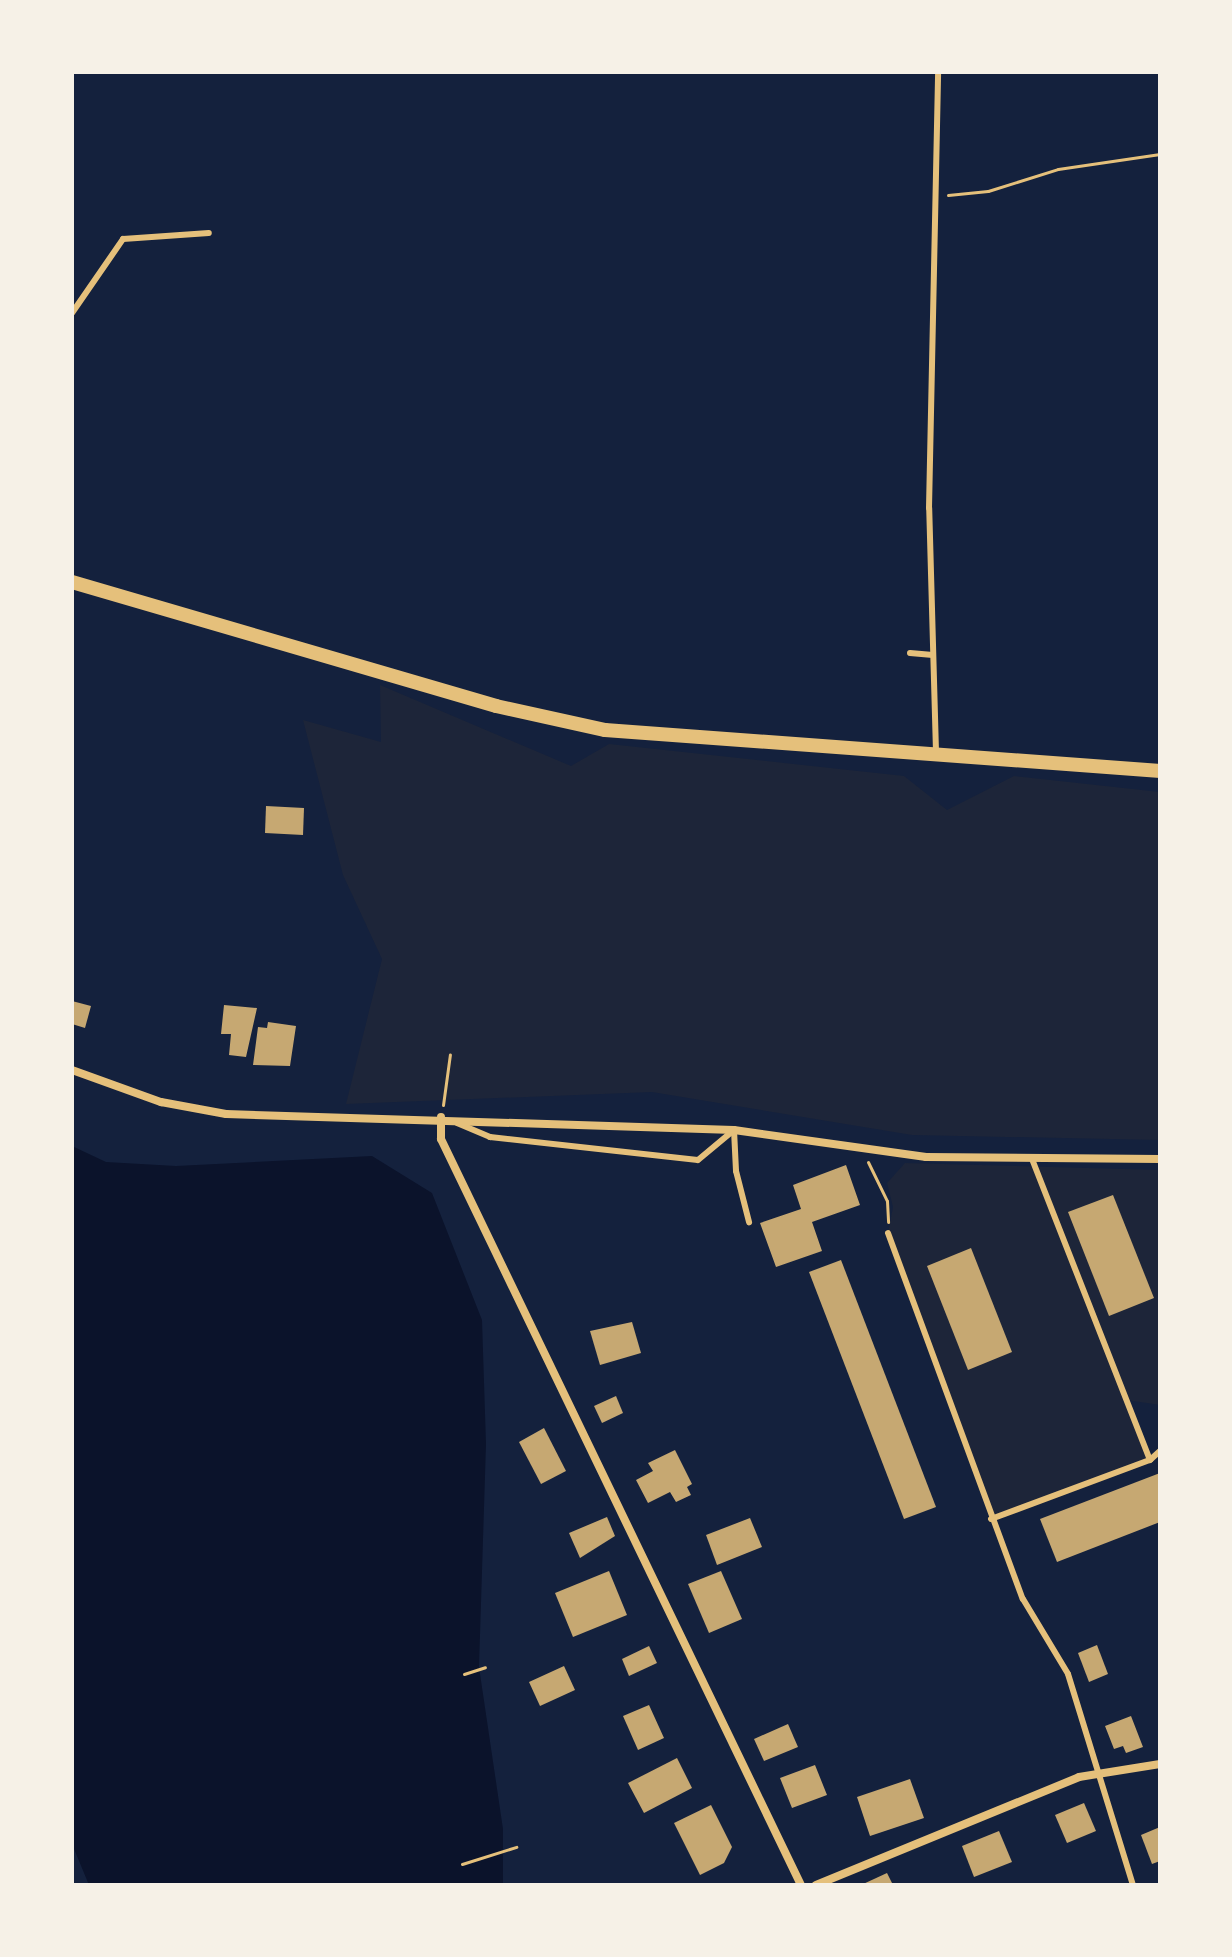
<!DOCTYPE html>
<html>
<head>
<meta charset="utf-8">
<style>
	body { margin:0 }
	#map { position:relative; width:1232px; height:1957px; overflow:hidden; background:#14213d; font-family:Helvetica,sans-serif }
	div>[style] { position:absolute }
	[style*='--x'] { left:calc(var(--x)*1px); top:calc(var(--y)*1px); width:calc(var(--w)*1px); rotate:calc(var(--a)*1deg) }
	.green>* { inset:0; background:#1d2539 }
	.water>* { inset:0; background:#0b132b }
	.building>* { inset:0; background:#c6a872 }
	.path>* { height:3px; margin:-1.5px; padding:0 1.5px; transform-origin:1.5px; border-radius:1.5px; background:#e5c07b }
	.service>* { height:6px; margin:-3px; padding:0 3px; transform-origin:3px; border-radius:3px; background:#e5c07b }
	.minor>* { height:8px; margin:-4px; padding:0 4px; transform-origin:4px; border-radius:4px; background:#e5c07b }
	.tertiary>* { height:14px; margin:-7px; padding:0 7px; transform-origin:7px; border-radius:7px; background:#e5c07b }
	span { translate:-50% -50%; white-space:nowrap; text-align:center; line-height:1.15; -webkit-text-stroke:8px #f6f1e7; paint-order:stroke }
	.frame { position:absolute; inset:0; border:74px solid #f6f1e7; pointer-events:none }
</style>
</head>
<body>
<div id="map">
	<div class="green">
		<i style="clip-path:polygon(380px 685px,571px 766px,609px 744px,904px 776px,947px 810px,1014px 776px,1160px 792px,1160px 1140px,912px 1135px,652px 1092px,346px 1104px,382px 959px,343px 875px,303px 720px,381px 742px)"></i>
		<i style="clip-path:polygon(905px 1163px,1160px 1170px,1160px 1405px,1127px 1400px,1150px 1460px,991px 1519px,888px 1233px,893px 1207px,887px 1183px)"></i>
	</div>
	<div class="water">
		<i style="clip-path:polygon(72px 1146px,106px 1162px,176px 1166px,372px 1156px,432px 1193px,482px 1320px,486px 1444px,479px 1667px,503px 1829px,503px 1885px,89px 1885px,72px 1844px)"></i>
	</div>
	<div class="building">
		<i style="clip-path:polygon(266px 806px,304px 808px,303px 835px,265px 833px)"></i>
		<i style="clip-path:polygon(72px 1001px,91px 1006px,85px 1028px,72px 1024px)"></i>
		<i style="clip-path:polygon(224px 1005px,257px 1008px,246px 1057px,229px 1055px,231px 1034px,221px 1034px)"></i>
		<i style="clip-path:polygon(268px 1022px,296px 1026px,290px 1066px,253px 1065px,258px 1027px,267px 1028px)"></i>
		<i style="clip-path:polygon(846px 1165px,860px 1205px,812px 1222px,822px 1251px,776px 1267px,760px 1223px,801px 1209px,793px 1185px)"></i>
		<i style="clip-path:polygon(1113px 1195px,1154px 1298px,1109px 1316px,1068px 1212px)"></i>
		<i style="clip-path:polygon(971px 1248px,1012px 1352px,968px 1370px,927px 1266px)"></i>
		<i style="clip-path:polygon(841px 1260px,936px 1507px,904px 1519px,809px 1272px)"></i>
		<i style="clip-path:polygon(632px 1322px,641px 1353px,600px 1365px,590px 1331px)"></i>
		<i style="clip-path:polygon(616px 1396px,623px 1413px,602px 1423px,594px 1406px)"></i>
		<i style="clip-path:polygon(544px 1428px,566px 1471px,541px 1484px,519px 1442px)"></i>
		<i style="clip-path:polygon(675px 1450px,692px 1484px,687px 1487px,691px 1495px,676px 1502px,670px 1492px,648px 1503px,636px 1480px,653px 1471px,648px 1463px)"></i>
		<i style="clip-path:polygon(1160px 1473px,1160px 1522px,1057px 1562px,1040px 1519px)"></i>
		<i style="clip-path:polygon(607px 1517px,615px 1536px,580px 1558px,569px 1533px)"></i>
		<i style="clip-path:polygon(750px 1518px,762px 1547px,717px 1565px,706px 1535px)"></i>
		<i style="clip-path:polygon(609px 1571px,627px 1615px,573px 1637px,555px 1593px)"></i>
		<i style="clip-path:polygon(721px 1571px,742px 1619px,709px 1633px,688px 1584px)"></i>
		<i style="clip-path:polygon(1097px 1645px,1108px 1674px,1089px 1682px,1078px 1653px)"></i>
		<i style="clip-path:polygon(649px 1646px,657px 1663px,629px 1676px,622px 1659px)"></i>
		<i style="clip-path:polygon(564px 1666px,575px 1690px,540px 1706px,529px 1682px)"></i>
		<i style="clip-path:polygon(649px 1705px,664px 1738px,638px 1750px,623px 1716px)"></i>
		<i style="clip-path:polygon(1131px 1716px,1143px 1747px,1126px 1753px,1123px 1746px,1114px 1749px,1105px 1726px)"></i>
		<i style="clip-path:polygon(788px 1724px,798px 1747px,764px 1761px,754px 1739px)"></i>
		<i style="clip-path:polygon(677px 1758px,692px 1788px,644px 1813px,628px 1783px)"></i>
		<i style="clip-path:polygon(815px 1765px,827px 1795px,792px 1808px,780px 1778px)"></i>
		<i style="clip-path:polygon(910px 1779px,924px 1818px,870px 1836px,857px 1797px)"></i>
		<i style="clip-path:polygon(1084px 1803px,1096px 1831px,1067px 1843px,1055px 1815px)"></i>
		<i style="clip-path:polygon(711px 1805px,732px 1847px,724px 1863px,700px 1875px,674px 1823px)"></i>
		<i style="clip-path:polygon(1160px 1827px,1160px 1861px,1152px 1864px,1141px 1835px)"></i>
		<i style="clip-path:polygon(999px 1831px,1012px 1862px,974px 1877px,962px 1846px)"></i>
		<i style="clip-path:polygon(887px 1873px,893px 1885px,861px 1885px)"></i>
	</div>
	<div class="path">
		<i style="--x:948;--y:195;--w:40;--a:-5.7"></i>
		<i style="--x:988;--y:191;--w:73;--a:-17.4"></i>
		<i style="--x:1058;--y:169;--w:103;--a:-8.4"></i>
		<i style="--x:443;--y:1105;--w:51;--a:-82.2"></i>
		<i style="--x:868;--y:1162;--w:43;--a:64"></i>
		<i style="--x:887;--y:1201;--w:21;--a:87"></i>
		<i style="--x:464;--y:1674;--w:22;--a:-18"></i>
		<i style="--x:462;--y:1864;--w:57;--a:-17.5"></i>
	</div>
	<div class="service">
		<i style="--x:72;--y:313;--w:90;--a:-55.4"></i>
		<i style="--x:123;--y:239;--w:86;--a:-4"></i>
		<i style="--x:910;--y:653;--w:23;--a:5"></i>
		<i style="--x:936;--y:752;--w:244;--a:-91.6"></i>
		<i style="--x:929;--y:508;--w:436;--a:-88.8"></i>
		<i style="--x:457;--y:1123;--w:36;--a:23"></i>
		<i style="--x:490;--y:1137;--w:209;--a:6.3"></i>
		<i style="--x:698;--y:1160;--w:47;--a:-39.8"></i>
		<i style="--x:734;--y:1130;--w:41;--a:87.2"></i>
		<i style="--x:736;--y:1171;--w:53;--a:75.7"></i>
		<i style="--x:1032;--y:1159;--w:323;--a:68.6"></i>
		<i style="--x:888;--y:1233;--w:390;--a:69.8"></i>
		<i style="--x:1023;--y:1599;--w:87;--a:59"></i>
		<i style="--x:1068;--y:1674;--w:221;--a:72.9"></i>
		<i style="--x:991;--y:1519;--w:170;--a:-20.4"></i>
		<i style="--x:1150;--y:1460;--w:13;--a:-42"></i>
	</div>
	<div class="minor">
		<i style="--x:72;--y:1070;--w:95;--a:19.8"></i>
		<i style="--x:161;--y:1102;--w:66;--a:10.5"></i>
		<i style="--x:226;--y:1114;--w:508;--a:1.8"></i>
		<i style="--x:734;--y:1130;--w:194;--a:8"></i>
		<i style="--x:926;--y:1157;--w:234;--a:0.5"></i>
		<i style="--x:441;--y:1117;--w:22;--a:90"></i>
		<i style="--x:441;--y:1139;--w:828;--a:64.24"></i>
		<i style="--x:816;--y:1885;--w:284;--a:-22.3"></i>
		<i style="--x:1079;--y:1777;--w:82;--a:-9.1"></i>
	</div>
	<div class="tertiary">
		<i style="--x:72;--y:582;--w:442;--a:16.3"></i>
		<i style="--x:496;--y:706;--w:112;--a:12.4"></i>
		<i style="--x:605;--y:730;--w:557;--a:4.22"></i>
	</div>
	<div class="frame"></div>
</div>
</body>
</html>
